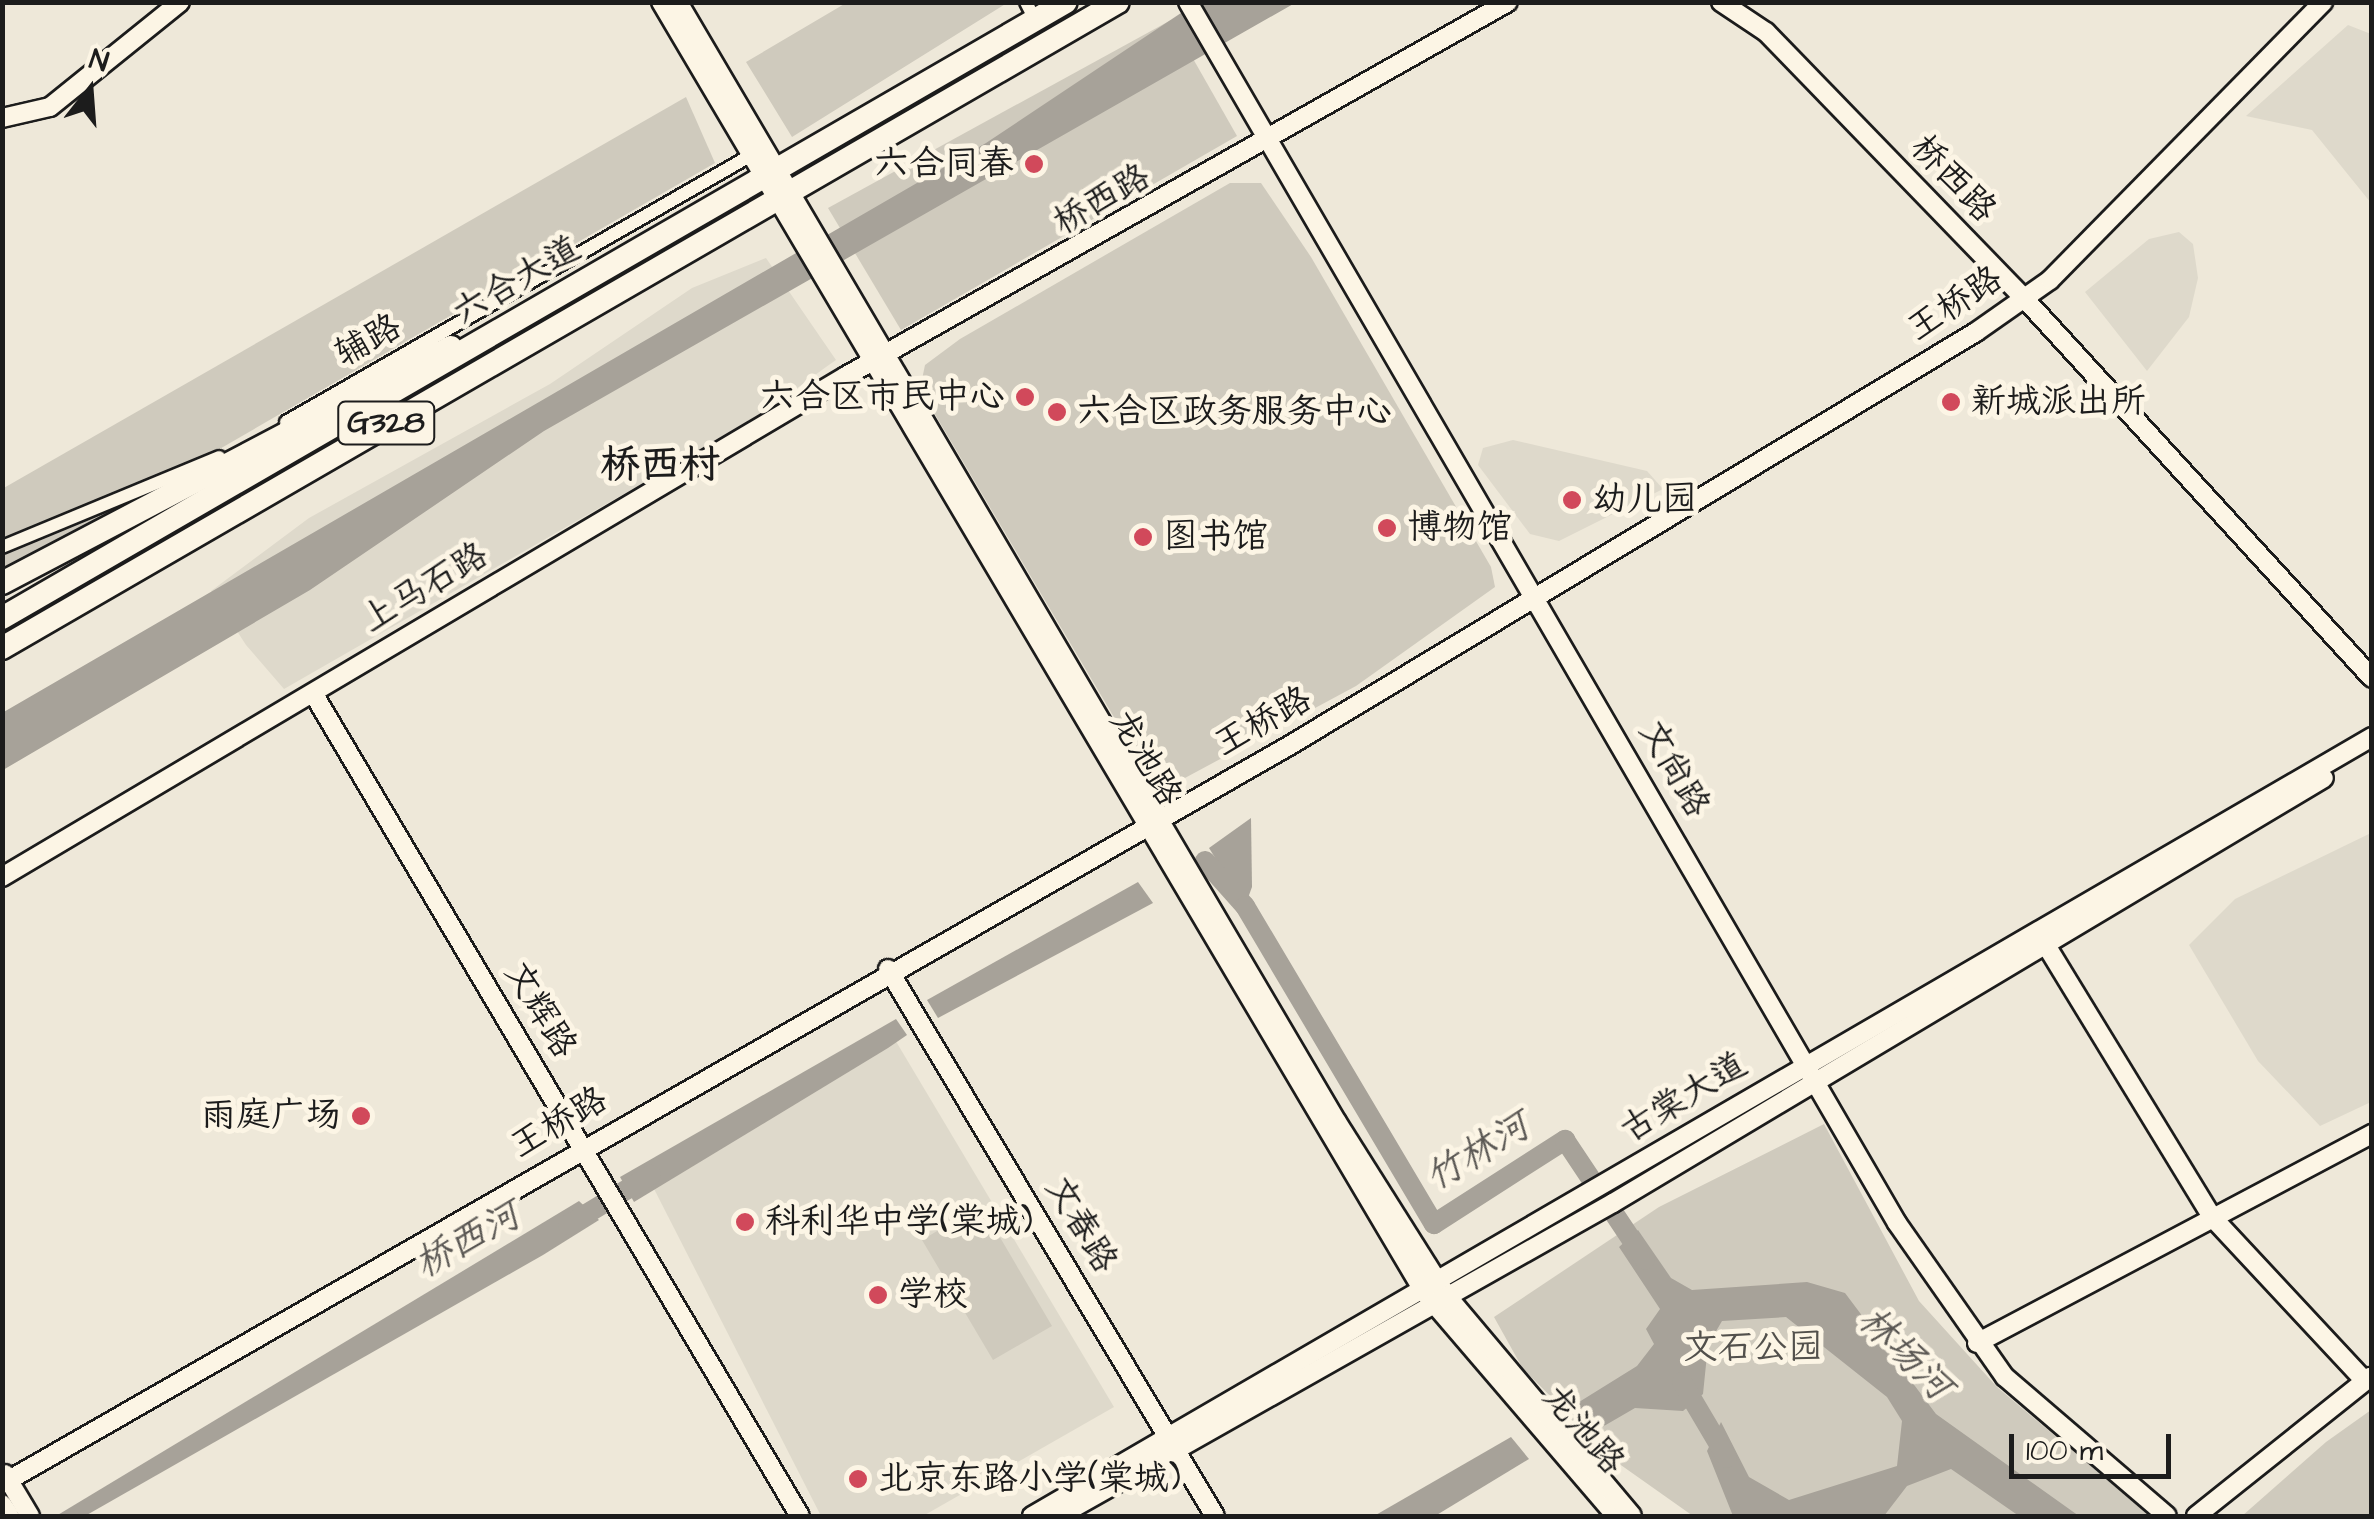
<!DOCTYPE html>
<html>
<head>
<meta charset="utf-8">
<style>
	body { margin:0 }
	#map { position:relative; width:2374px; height:1519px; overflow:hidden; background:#eee8d9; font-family:"Architects Daughter","LXGW WenKai TC",sans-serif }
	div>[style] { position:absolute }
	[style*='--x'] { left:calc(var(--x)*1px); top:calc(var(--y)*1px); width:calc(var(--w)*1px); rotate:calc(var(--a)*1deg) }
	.built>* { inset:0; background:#ded9cb }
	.green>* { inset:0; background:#cfcabd }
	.water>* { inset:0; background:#a7a299 }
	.river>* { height:20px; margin:-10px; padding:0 10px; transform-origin:10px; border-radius:10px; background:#a7a299 }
	.roads { filter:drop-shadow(2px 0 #1c1c1c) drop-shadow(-2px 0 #1c1c1c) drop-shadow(0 2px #1c1c1c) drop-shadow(0 -2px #1c1c1c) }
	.street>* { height:12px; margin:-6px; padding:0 6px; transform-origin:6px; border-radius:6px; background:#fcf5e5 }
	.secondary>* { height:18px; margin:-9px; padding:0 9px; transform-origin:9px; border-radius:9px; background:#fcf5e5 }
	.highway>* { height:22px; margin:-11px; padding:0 11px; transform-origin:11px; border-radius:11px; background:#fcf5e5 }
	.dots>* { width:28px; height:28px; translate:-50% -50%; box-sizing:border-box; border:5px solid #fcf5e5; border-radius:50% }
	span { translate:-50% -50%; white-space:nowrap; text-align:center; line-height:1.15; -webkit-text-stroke:10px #fcf5e5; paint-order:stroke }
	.shield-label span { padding:2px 8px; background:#fcf5e5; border:2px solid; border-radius:8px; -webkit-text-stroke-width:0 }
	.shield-label { font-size:32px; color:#1c1c1c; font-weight:700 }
	.poi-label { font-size:35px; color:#1c1c1c }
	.right { translate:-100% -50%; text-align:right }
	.left { translate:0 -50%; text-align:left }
	.street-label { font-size:35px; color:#1c1c1c }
	.park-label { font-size:35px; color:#52504c }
	.water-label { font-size:38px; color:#5b5854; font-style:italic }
	.quarter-label { font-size:40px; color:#1c1c1c; font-weight:700 }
	.frame { position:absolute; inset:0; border:5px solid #1c1c1c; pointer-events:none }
	.north { position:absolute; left:40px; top:40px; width:100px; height:100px; -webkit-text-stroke:8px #fcf5e5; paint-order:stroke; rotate:17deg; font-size:28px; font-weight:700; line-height:40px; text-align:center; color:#1c1c1c }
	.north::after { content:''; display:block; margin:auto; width:35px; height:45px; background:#1c1c1c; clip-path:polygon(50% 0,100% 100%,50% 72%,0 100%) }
	.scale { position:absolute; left:2009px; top:1434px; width:162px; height:45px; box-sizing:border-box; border:5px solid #1c1c1c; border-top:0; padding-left:12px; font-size:30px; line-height:35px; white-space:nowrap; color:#1c1c1c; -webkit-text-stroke:8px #fcf5e5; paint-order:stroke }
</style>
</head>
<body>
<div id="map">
	<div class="built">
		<i style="clip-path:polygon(2348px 25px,2371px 34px,2371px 203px,2312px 130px,2246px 116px)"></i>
		<i style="clip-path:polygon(2179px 232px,2193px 244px,2198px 278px,2189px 317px,2147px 371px,2085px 292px,2149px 239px)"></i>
		<i style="clip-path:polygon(766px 258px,836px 360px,826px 367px,756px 418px,284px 689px,246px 645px,211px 591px,309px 518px,550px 384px,692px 288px)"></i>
		<i style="clip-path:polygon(1513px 440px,1647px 471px,1663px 489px,1559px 541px,1530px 534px,1478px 465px,1483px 448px)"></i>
		<i style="clip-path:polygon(2371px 833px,2371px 1102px,2320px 1126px,2258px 1061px,2189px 945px,2235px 899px)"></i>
		<i style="clip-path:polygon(888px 1028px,1114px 1407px,923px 1516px,821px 1516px,651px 1183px)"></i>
	</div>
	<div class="green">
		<i style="clip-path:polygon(846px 3px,846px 2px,1007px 3px,792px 137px,746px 62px)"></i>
		<i style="clip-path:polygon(1171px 20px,1237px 136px,901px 330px,828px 208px)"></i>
		<i style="clip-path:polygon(686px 97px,715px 163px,3px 574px,2px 489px)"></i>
		<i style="clip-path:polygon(1230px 183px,1261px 183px,1311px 257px,1491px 567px,1495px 587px,1356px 686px,1170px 786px,1147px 773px,920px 389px,925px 365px,960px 339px)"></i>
		<i style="clip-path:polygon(1824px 1124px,1919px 1301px,1997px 1387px,2150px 1516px,1693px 1516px,1618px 1463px,1523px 1369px,1494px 1317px,1659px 1207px)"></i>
		<i style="clip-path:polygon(981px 1205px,1052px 1326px,993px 1360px,922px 1240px)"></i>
		<i style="clip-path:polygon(2371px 1410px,2371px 1516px,2242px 1516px,2326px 1442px)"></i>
	</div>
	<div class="water">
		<i style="clip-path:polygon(1196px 3px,1295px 3px,544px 431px,310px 590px,3px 770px,2px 713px,986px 143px)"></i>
		<i style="clip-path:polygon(1251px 818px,1252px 887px,1245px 906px,1209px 848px)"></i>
		<i style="clip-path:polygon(1138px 882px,1153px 903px,938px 1018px,927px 1000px)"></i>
		<i style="clip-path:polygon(896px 1019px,907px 1035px,888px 1048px,634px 1202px,620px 1177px)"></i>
		<i style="clip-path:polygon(579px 1201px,599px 1220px,543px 1255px,85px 1516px,56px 1516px)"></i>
		<i style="clip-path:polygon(1638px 1230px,1671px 1278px,1692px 1290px,1807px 1282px,1845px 1293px,1936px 1414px,2079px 1516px,2019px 1516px,1951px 1469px,1907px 1486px,1884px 1516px,1733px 1516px,1707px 1451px,1721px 1422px,1749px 1477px,1789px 1500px,1897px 1466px,1902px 1421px,1887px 1397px,1786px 1317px,1722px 1321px,1708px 1345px,1703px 1394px,1683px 1411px,1635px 1408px,1585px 1437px,1563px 1412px,1637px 1366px,1654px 1344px,1646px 1329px,1660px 1309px,1619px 1247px)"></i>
		<i style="clip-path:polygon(1511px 1437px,1529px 1459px,1435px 1516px,1374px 1516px)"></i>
	</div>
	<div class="river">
		<i style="--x:1205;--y:861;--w:60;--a:48.4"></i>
		<i style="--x:1245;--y:906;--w:370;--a:59.3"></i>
		<i style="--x:1434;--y:1224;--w:156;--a:-32.7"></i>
		<i style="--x:1565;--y:1140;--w:144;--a:56.3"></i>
		<i style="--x:568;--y:1225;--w:97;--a:-31.1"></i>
		<i style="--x:1682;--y:1382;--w:88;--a:59.4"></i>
	</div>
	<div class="roads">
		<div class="street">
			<i style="--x:1026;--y:2;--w:20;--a:63"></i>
			<i style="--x:286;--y:422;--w:533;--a:-29.84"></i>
			<i style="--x:2;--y:547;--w:235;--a:-22.5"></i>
		</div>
		<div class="secondary">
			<i style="--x:661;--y:2;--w:1499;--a:59.4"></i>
			<i style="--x:1424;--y:1292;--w:295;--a:49.4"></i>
			<i style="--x:678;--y:2;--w:1299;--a:59.53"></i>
			<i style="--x:1337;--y:1122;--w:206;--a:57.7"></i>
			<i style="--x:1447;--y:1296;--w:287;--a:49.9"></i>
			<i style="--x:1188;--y:2;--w:1412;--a:59.86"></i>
			<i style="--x:1897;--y:1223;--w:188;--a:55"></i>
			<i style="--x:2005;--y:1377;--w:213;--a:40.6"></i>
			<i style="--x:1721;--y:2;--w:54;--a:33.7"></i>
			<i style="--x:1766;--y:32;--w:371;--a:45.9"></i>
			<i style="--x:2024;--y:298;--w:515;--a:47.52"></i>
			<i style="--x:2;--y:118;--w:49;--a:-12.9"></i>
			<i style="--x:50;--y:107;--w:167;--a:-38.9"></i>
			<i style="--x:313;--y:693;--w:956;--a:59.39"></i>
			<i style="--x:2;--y:877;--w:981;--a:-30.69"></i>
			<i style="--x:846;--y:376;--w:760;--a:-29.46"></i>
			<i style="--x:2046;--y:945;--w:319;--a:58.6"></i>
			<i style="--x:2212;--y:1217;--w:223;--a:47"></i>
			<i style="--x:888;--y:969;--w:637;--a:59.13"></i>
			<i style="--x:1977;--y:1343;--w:447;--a:-27.9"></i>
			<i style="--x:5;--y:1474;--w:49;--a:59.2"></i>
			<i style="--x:2;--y:1484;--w:1481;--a:-29.84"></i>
			<i style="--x:1287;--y:747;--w:804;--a:-31.06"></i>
			<i style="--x:1976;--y:332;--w:90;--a:-35.1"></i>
			<i style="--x:2050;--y:280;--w:390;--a:-45.5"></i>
			<i style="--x:2;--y:1504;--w:14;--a:56"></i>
			<i style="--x:1032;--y:1516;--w:1550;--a:-30.17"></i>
			<i style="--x:1059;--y:1516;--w:636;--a:-29.47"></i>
			<i style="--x:1613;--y:1203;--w:828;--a:-30.87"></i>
			<i style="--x:2196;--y:1516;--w:223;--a:-38.6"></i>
		</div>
		<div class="highway">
			<i style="--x:2;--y:583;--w:507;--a:-27.73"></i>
			<i style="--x:2;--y:618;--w:1229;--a:-30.07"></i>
			<i style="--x:2;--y:648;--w:1289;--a:-30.06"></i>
		</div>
	</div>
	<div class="dots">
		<i style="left:1034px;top:164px;background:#d1495b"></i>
		<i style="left:1025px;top:397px;background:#d1495b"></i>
		<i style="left:1951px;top:402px;background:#d1495b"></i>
		<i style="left:1057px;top:412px;background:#d1495b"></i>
		<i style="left:1572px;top:500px;background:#d1495b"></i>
		<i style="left:1387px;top:528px;background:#d1495b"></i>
		<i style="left:1143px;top:537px;background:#d1495b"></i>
		<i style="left:361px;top:1116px;background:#d1495b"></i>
		<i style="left:745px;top:1222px;background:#d1495b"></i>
		<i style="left:878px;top:1295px;background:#d1495b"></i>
		<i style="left:858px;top:1479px;background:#d1495b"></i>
	</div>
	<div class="shield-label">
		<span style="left:386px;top:423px">G328</span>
	</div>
	<div class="poi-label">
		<span class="right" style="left:1014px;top:164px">六合同春</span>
		<span class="right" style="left:1005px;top:397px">六合区市民中心</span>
		<span class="left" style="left:1971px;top:402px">新城派出所</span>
		<span class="left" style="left:1077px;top:412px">六合区政务服务中心</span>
		<span class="left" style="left:1592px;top:500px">幼儿园</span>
		<span class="left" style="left:1407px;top:528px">博物馆</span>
		<span class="left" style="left:1163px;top:537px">图书馆</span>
		<span class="right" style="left:341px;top:1116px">雨庭广场</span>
		<span class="left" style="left:765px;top:1222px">科利华中学(棠城)</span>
		<span class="left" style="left:898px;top:1295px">学校</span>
		<span class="left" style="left:878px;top:1479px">北京东路小学(棠城)</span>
	</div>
	<div class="street-label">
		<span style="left:1953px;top:179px;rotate:46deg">桥西路</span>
		<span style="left:1102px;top:200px;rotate:-30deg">桥西路</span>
		<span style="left:517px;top:281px;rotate:-30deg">六合大道</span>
		<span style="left:1955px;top:304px;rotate:-33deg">王桥路</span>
		<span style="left:368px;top:341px;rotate:-29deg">辅路</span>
		<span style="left:425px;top:588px;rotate:-31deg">上马石路</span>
		<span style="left:1263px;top:722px;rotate:-29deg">王桥路</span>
		<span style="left:1145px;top:758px;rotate:59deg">龙池路</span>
		<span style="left:1674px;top:769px;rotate:60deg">文尚路</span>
		<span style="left:540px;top:1010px;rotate:59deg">文辉路</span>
		<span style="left:1684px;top:1098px;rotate:-31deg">古棠大道</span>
		<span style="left:559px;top:1123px;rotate:-30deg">王桥路</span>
		<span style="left:1081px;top:1225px;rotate:59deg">文春路</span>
		<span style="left:1583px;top:1430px;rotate:49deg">龙池路</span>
	</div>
	<div class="park-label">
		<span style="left:1753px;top:1348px">文石公园</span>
	</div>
	<div class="water-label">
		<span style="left:1478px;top:1153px;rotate:-31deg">竹林河</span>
		<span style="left:468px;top:1241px;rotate:-29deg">桥西河</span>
		<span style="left:1904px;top:1354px;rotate:45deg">林场河</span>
	</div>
	<div class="quarter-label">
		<span style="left:660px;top:466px">桥西村</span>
	</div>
	<div class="frame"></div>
	<div class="north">N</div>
	<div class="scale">100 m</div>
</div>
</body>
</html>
